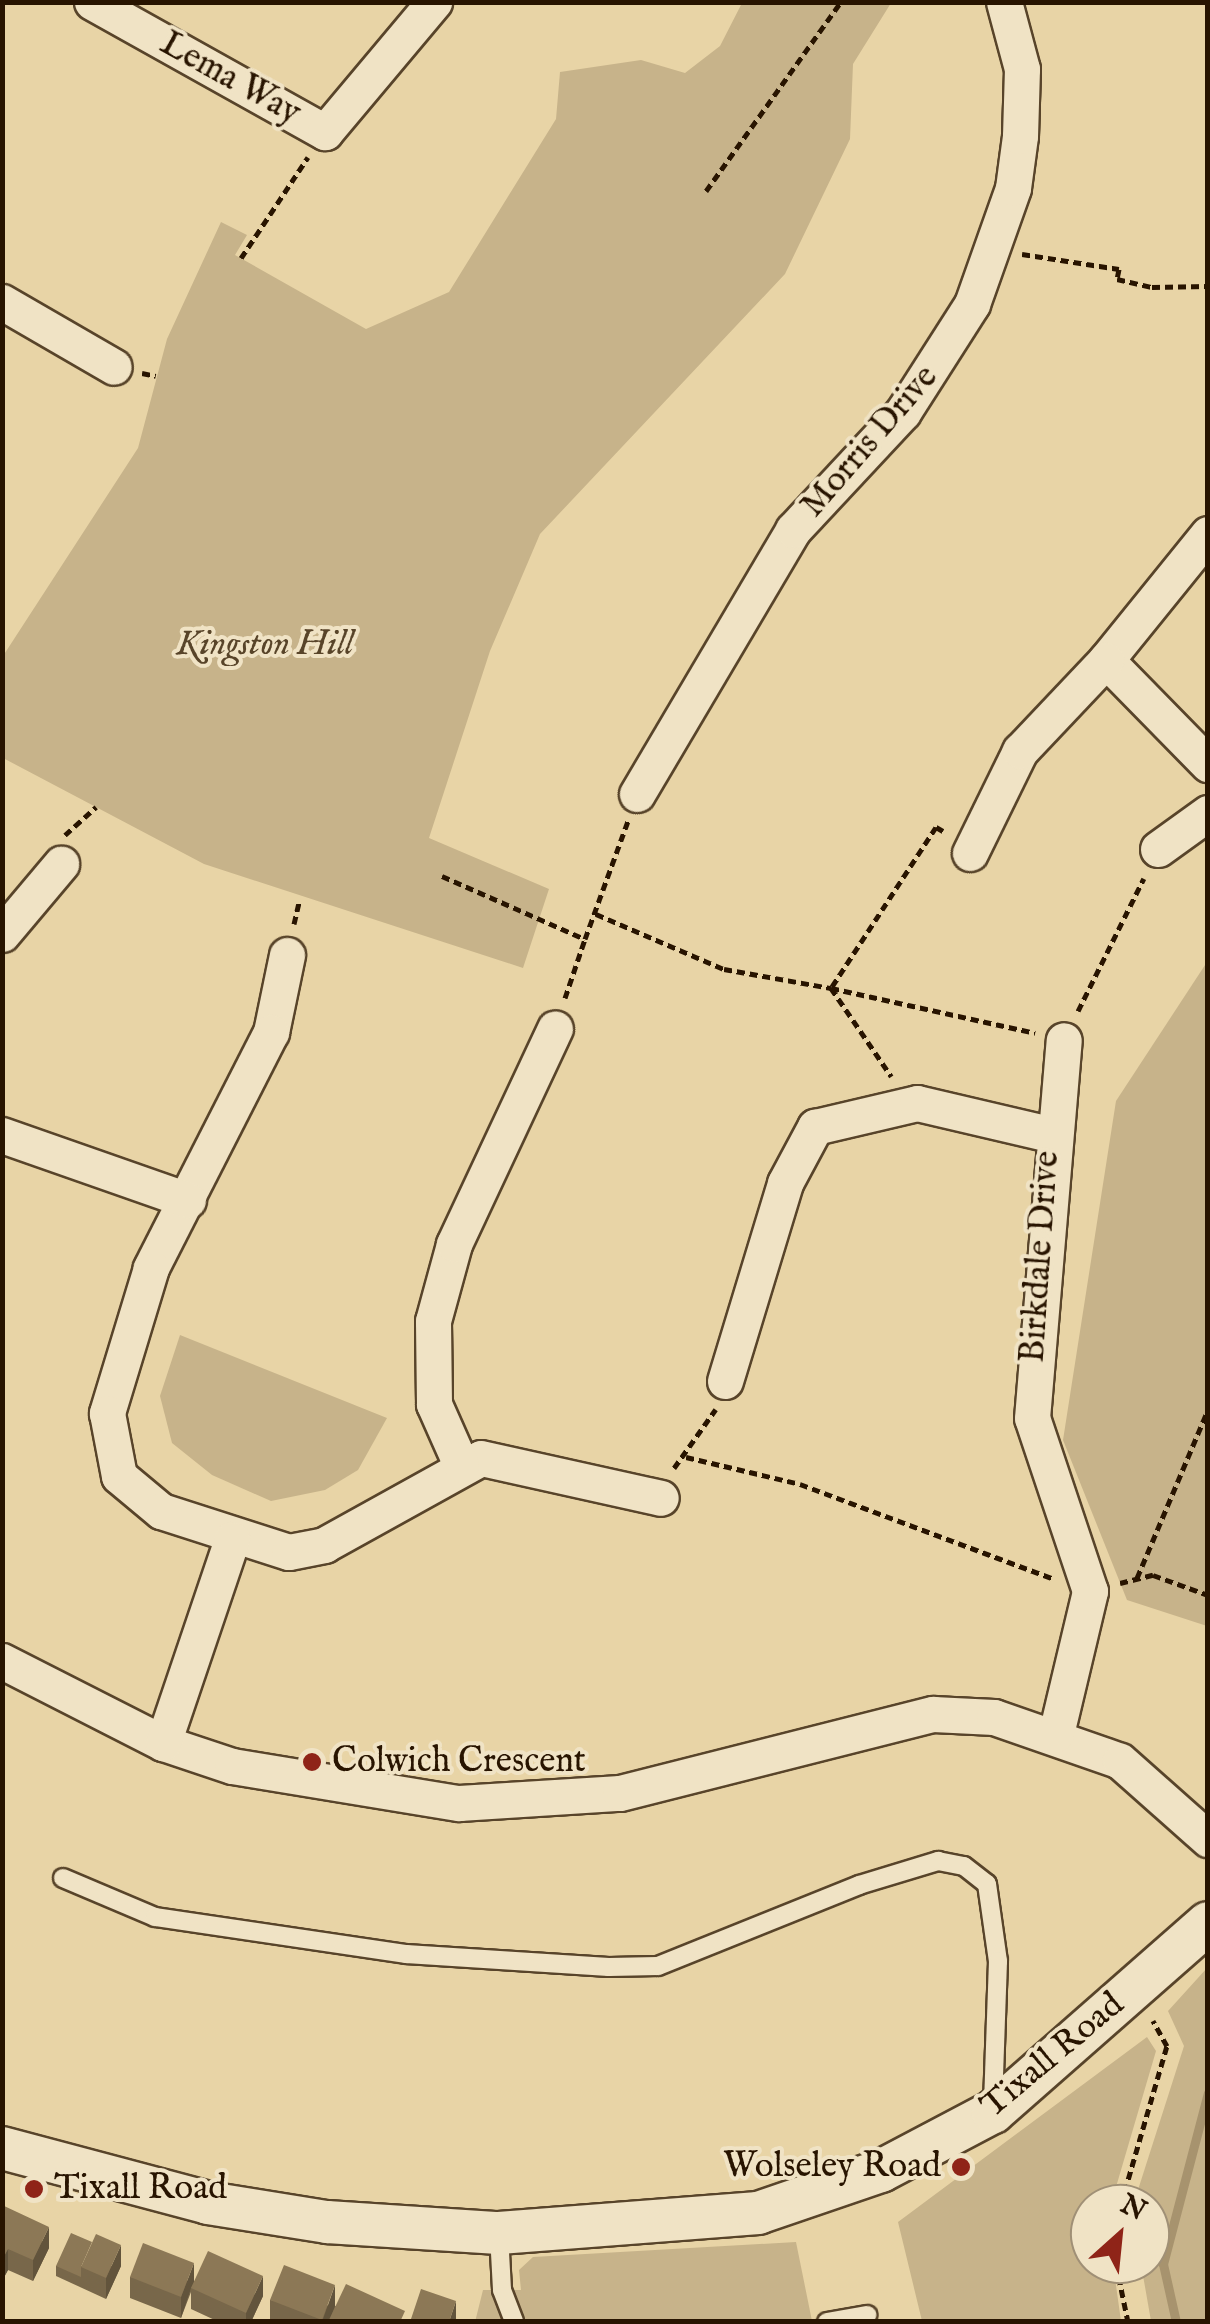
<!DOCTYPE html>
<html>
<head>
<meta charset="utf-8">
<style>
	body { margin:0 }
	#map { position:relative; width:1210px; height:2324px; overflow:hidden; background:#e8d4a6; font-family:"IM FELL English",serif }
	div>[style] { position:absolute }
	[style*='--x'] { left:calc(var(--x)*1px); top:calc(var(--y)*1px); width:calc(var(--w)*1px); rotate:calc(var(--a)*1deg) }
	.green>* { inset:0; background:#c7b38a }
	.stream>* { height:9px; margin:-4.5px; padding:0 4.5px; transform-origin:4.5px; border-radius:4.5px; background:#a7936e }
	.path>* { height:5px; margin-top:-2.5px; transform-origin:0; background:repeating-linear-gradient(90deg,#281400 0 8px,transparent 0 13px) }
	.roads { filter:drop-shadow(2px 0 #58442a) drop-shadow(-2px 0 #58442a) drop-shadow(0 2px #58442a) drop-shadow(0 -2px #58442a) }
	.service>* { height:18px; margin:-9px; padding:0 9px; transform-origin:9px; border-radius:9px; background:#f0e3c5 }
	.minor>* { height:35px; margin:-17.5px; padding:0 17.5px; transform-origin:17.5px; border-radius:17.5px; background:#f0e3c5 }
	.tertiary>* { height:42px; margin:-21px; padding:0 21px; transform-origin:21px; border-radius:21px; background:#f0e3c5 }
	.wall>* { inset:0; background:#78674a }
	.shaded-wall>* { inset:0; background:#62543c }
	.building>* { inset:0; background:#8c7856 }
	.dots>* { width:28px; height:28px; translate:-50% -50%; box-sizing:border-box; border:5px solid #f0e3c5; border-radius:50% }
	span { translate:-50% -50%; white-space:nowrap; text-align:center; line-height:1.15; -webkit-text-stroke:8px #f0e3c5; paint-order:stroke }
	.street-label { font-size:35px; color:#281400 }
	.park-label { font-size:35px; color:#584429; font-style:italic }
	.poi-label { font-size:35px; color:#281400 }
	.left { translate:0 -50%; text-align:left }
	.right { translate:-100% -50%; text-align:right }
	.frame { position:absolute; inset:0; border:5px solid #281400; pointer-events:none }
	.north { position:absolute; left:1070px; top:2184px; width:100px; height:100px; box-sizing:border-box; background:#f0e3c5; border:2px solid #a09076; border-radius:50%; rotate:27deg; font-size:28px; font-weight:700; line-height:40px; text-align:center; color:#281400 }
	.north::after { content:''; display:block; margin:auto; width:35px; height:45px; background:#8f2418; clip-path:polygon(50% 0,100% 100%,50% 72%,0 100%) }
</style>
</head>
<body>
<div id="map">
	<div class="green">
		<i style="clip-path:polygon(742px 3px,891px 3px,853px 64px,850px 139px,785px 274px,540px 534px,490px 651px,429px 838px,549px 889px,523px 968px,204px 864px,3px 758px,3px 656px,138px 448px,167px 339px,221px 222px,247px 235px,235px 255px,366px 329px,449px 292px,556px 119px,560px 72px,641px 60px,685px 73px,720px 46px)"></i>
		<i style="clip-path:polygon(1207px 962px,1207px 1626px,1127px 1600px,1063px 1440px,1116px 1101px)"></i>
		<i style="clip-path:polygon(180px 1335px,387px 1418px,358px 1470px,325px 1490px,271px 1501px,212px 1475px,172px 1443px,160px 1396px)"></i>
		<i style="clip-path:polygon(1207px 1968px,1207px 2321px,1151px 2321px,1141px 2264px,1150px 2264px,1150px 2204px,1137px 2204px,1137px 2193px,1184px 2046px,1168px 2011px)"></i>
		<i style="clip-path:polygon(1147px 2037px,1156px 2051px,1111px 2204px,1090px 2204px,1090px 2264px,1113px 2264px,1121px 2321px,922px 2321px,898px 2222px)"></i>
		<i style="clip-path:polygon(796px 2242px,812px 2321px,475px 2322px,483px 2290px,521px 2290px,519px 2270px,533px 2257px)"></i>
	</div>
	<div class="stream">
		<i style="--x:1176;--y:2322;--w:59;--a:-102.6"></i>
		<i style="--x:1163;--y:2264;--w:177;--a:-75.3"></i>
	</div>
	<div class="path">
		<i style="--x:706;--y:191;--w:232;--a:-54.5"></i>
		<i style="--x:1022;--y:254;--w:98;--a:8.8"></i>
		<i style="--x:1119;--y:269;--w:10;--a:101"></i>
		<i style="--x:1117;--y:279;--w:36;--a:13"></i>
		<i style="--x:1152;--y:287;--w:56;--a:-1"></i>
		<i style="--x:241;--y:258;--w:121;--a:-56.4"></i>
		<i style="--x:142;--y:373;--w:14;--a:12"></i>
		<i style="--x:943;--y:831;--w:8;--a:-150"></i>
		<i style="--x:936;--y:827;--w:192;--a:123.1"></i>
		<i style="--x:831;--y:988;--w:209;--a:12.4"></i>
		<i style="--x:65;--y:835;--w:42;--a:-42.1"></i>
		<i style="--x:442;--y:876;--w:156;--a:23.8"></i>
		<i style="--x:585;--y:939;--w:126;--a:-70"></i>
		<i style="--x:596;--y:914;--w:139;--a:23.3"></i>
		<i style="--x:724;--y:969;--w:109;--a:10.1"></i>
		<i style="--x:831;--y:988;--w:107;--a:55.7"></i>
		<i style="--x:294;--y:924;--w:23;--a:-77"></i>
		<i style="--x:565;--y:998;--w:62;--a:-71.3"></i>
		<i style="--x:1078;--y:1011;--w:148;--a:-63.6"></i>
		<i style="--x:686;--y:1457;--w:117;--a:13.3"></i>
		<i style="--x:800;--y:1484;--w:269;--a:20.5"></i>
		<i style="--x:674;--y:1468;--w:72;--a:-54.6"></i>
		<i style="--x:1137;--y:1578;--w:182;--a:-67.1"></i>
		<i style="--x:1120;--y:1583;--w:34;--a:-14"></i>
		<i style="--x:1153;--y:1575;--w:59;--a:20"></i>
		<i style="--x:1121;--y:2204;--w:165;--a:-73.8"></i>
		<i style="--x:1167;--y:2046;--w:29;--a:-119"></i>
		<i style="--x:1116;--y:2264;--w:59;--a:78.3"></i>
	</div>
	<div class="roads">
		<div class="service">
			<i style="--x:63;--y:1878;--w:100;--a:23"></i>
			<i style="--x:155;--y:1917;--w:254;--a:8.4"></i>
			<i style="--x:406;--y:1954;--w:203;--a:3.7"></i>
			<i style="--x:609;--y:1967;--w:49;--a:-1.2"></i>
			<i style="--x:658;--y:1966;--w:217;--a:-21.9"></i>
			<i style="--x:859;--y:1885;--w:83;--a:-16.9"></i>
			<i style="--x:938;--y:1861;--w:26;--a:11"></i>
			<i style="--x:964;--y:1866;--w:29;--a:38"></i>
			<i style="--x:987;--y:1884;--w:78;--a:81.9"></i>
			<i style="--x:998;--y:1961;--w:146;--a:92"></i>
			<i style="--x:499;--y:2234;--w:56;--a:86.9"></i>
			<i style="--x:502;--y:2290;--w:34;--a:69"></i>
			<i style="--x:827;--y:2322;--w:41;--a:-9.9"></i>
		</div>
		<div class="minor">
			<i style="--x:92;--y:2;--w:267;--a:29.2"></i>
			<i style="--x:325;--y:132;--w:170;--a:-50"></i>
			<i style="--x:2;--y:302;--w:129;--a:30.1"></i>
			<i style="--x:1208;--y:534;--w:162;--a:129"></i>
			<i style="--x:1106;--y:660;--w:146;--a:45.6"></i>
			<i style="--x:637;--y:794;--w:307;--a:-59.4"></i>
			<i style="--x:793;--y:530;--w:161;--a:-47"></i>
			<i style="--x:903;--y:412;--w:128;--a:-57.4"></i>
			<i style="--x:972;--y:304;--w:123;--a:-70.5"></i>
			<i style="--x:1013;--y:188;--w:52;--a:-82.3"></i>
			<i style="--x:1020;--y:136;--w:67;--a:-88.3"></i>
			<i style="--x:1022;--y:69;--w:69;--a:-105"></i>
			<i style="--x:1158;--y:849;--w:62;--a:-35.8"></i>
			<i style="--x:970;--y:853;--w:114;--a:-63.9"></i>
			<i style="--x:1020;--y:751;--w:125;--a:-46.6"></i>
			<i style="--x:2;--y:934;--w:92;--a:-49.9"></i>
			<i style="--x:287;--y:955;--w:79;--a:101.7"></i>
			<i style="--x:271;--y:1032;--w:265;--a:117"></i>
			<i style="--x:151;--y:1268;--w:152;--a:106.9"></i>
			<i style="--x:107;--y:1413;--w:64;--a:79.2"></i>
			<i style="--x:119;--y:1476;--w:55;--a:39.8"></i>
			<i style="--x:161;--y:1511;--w:134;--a:17.8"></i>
			<i style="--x:289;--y:1552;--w:36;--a:-11"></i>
			<i style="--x:324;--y:1545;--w:179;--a:-29"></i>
			<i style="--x:481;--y:1458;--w:184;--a:12.5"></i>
			<i style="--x:2;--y:1135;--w:197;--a:19.3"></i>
			<i style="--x:725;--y:1381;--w:207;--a:-73.1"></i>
			<i style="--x:785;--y:1183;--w:64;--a:-61.8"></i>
			<i style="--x:815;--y:1127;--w:105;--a:-13.2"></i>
			<i style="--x:917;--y:1103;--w:136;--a:13.2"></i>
			<i style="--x:461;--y:1465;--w:67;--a:-113.9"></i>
			<i style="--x:434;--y:1404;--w:83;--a:-90.7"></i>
			<i style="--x:433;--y:1321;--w:80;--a:-74.7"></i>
			<i style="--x:454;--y:1244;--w:238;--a:-64.9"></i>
			<i style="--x:2;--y:1661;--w:181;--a:27"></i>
			<i style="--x:163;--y:1743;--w:73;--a:18.4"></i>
			<i style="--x:232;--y:1766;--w:230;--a:9.3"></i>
			<i style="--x:459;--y:1803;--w:161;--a:-3.6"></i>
			<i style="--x:620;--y:1793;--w:323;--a:-14.2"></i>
			<i style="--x:933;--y:1714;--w:61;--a:2.8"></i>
			<i style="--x:994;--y:1717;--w:133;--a:19.2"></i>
			<i style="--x:1120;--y:1761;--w:118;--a:41.6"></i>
			<i style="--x:1056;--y:1734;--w:147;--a:-76.6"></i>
			<i style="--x:1090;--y:1591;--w:182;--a:-108.5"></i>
			<i style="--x:1032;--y:1418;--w:379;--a:-85.2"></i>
			<i style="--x:163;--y:1743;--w:215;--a:-71.3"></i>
		</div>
		<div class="tertiary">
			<i style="--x:2;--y:2148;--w:213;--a:14.9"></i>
			<i style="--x:208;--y:2203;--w:121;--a:9.1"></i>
			<i style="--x:327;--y:2222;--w:172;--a:3.7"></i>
			<i style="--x:499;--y:2233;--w:260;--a:-4.4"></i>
			<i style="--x:758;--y:2213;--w:130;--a:-18.9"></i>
			<i style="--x:881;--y:2171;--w:127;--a:-27.8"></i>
			<i style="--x:993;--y:2112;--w:286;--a:-41.3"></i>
		</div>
	</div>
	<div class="wall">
		<i style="clip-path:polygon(2px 2205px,49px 2248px,33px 2281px,8px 2270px,2px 2281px)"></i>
		<i style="clip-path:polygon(56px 2266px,121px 2266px,106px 2299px,56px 2276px)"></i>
		<i style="clip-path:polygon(130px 2277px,194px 2281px,263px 2296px,251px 2322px,219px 2322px,191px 2309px,191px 2292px,181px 2318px,130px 2298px)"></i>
		<i style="clip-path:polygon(270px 2300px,335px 2306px,405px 2322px,273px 2322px,270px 2320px)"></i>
	</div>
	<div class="shaded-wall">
		<i style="clip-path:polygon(49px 2227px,49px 2248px,33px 2281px,33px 2260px)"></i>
		<i style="clip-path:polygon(121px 2245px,121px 2266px,106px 2299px,106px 2278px)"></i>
		<i style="clip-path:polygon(8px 2249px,8px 2270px,2px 2281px,2px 2260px)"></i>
		<i style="clip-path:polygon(194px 2263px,194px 2283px,191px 2288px,181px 2318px,181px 2297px)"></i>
		<i style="clip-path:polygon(263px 2276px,263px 2296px,251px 2322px,246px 2322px,246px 2313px)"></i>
		<i style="clip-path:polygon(335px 2285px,335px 2306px,329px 2322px,322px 2322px)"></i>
		<i style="clip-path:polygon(456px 2301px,456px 2322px,449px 2322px)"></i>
	</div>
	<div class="building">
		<i style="clip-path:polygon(2px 2205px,49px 2227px,33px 2260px,8px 2249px,2px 2260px)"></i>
		<i style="clip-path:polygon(71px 2233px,92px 2242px,81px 2267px,81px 2277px,56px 2266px)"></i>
		<i style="clip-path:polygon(96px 2234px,121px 2245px,106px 2278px,81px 2267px)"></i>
		<i style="clip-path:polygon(143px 2243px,194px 2263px,181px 2297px,130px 2277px)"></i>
		<i style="clip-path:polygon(208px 2251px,263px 2276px,246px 2313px,191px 2288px)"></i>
		<i style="clip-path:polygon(284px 2265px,335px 2285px,322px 2320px,270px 2300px)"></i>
		<i style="clip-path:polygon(346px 2284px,405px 2311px,400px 2322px,328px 2322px)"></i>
		<i style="clip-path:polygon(421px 2289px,456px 2301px,449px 2322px,410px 2322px)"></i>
	</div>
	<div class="dots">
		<i style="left:312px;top:1762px;background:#8f2418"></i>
		<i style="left:961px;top:2167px;background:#8f2418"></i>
		<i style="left:34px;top:2189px;background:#8f2418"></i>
	</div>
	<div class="street-label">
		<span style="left:230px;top:79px;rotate:29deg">Lema Way</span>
		<span style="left:870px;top:442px;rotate:-49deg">Morris Drive</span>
		<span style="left:1041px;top:1257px;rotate:-86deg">Birkdale Drive</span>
		<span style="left:1053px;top:2056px;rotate:-40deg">Tixall Road</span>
	</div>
	<div class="park-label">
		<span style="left:265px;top:645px">Kingston Hill</span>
	</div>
	<div class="poi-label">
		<span class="left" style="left:332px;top:1762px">Colwich Crescent</span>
		<span class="right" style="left:941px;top:2167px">Wolseley Road</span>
		<span class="left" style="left:54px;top:2189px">Tixall Road</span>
	</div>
	<div class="frame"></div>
	<div class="north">N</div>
</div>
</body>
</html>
